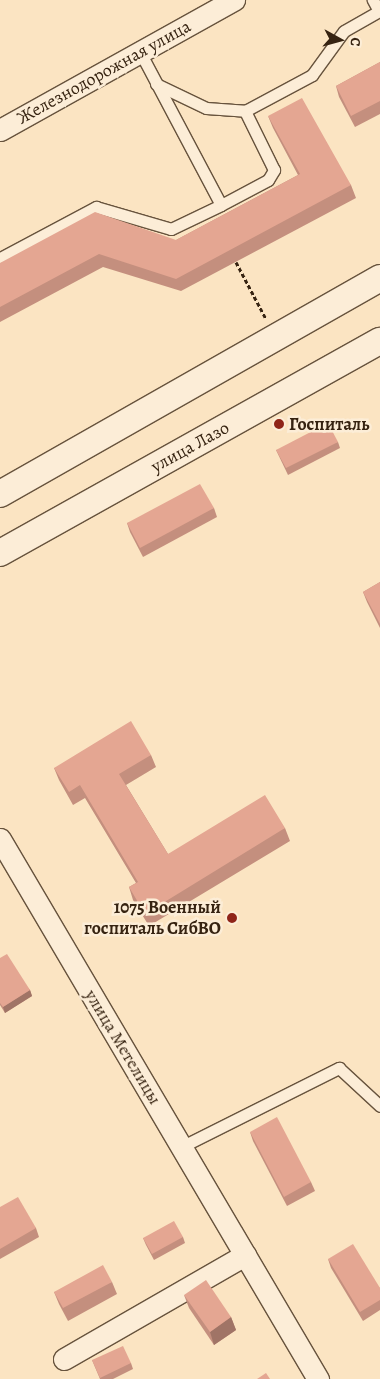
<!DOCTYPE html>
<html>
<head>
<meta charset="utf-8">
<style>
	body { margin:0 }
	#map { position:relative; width:380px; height:1379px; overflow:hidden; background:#fbe4c2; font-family:Alegreya,serif }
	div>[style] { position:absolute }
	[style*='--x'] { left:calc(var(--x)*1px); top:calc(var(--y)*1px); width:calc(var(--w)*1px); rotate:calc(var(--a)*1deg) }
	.path>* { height:3px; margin-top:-1.5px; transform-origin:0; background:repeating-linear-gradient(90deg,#362311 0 4px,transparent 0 6.5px) }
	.roads { filter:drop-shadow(1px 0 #67533d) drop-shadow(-1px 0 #67533d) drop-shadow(0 1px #67533d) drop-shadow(0 -1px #67533d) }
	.service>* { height:11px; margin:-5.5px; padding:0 5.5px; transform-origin:5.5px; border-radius:5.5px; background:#fcedd7 }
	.minor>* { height:21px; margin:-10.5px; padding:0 10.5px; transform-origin:10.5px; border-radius:10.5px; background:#fcedd7 }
	.tertiary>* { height:26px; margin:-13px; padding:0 13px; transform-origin:13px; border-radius:13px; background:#fcedd7 }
	.wall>* { inset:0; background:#c48f7e }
	.shaded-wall>* { inset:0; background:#a07466 }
	.building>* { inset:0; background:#e4a692 }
	.dots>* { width:14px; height:14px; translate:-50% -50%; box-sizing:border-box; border:2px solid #fcedd7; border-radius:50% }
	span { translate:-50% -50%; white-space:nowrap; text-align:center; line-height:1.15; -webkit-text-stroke:5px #fcedd7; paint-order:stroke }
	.street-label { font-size:18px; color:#362311 }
	.poi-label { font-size:18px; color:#362311; font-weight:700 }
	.left { translate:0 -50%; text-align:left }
	.right { translate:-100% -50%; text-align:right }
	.north { position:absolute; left:315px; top:15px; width:50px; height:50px; -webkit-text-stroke:4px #fcedd7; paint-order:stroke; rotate:97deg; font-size:14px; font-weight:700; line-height:20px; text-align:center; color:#362311 }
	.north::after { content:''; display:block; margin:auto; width:18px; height:22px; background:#362311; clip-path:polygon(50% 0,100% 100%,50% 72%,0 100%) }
</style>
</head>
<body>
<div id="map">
	<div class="path">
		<i style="--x:236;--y:262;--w:64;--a:62.2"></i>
	</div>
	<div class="roads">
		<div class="service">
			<i style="--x:140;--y:52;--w:173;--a:62.1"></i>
			<i style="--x:221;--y:205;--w:53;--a:-28"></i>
			<i style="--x:268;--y:180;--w:12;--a:-59"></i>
			<i style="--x:274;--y:170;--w:66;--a:-116.2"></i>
			<i style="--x:245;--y:111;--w:76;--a:-28.2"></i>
			<i style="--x:312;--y:75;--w:54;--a:-54"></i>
			<i style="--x:344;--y:31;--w:40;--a:-29.7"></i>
			<i style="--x:379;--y:11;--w:13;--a:-119"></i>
			<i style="--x:156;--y:84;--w:55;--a:25.6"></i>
			<i style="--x:206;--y:108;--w:39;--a:4"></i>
			<i style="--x:0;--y:258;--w:109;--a:-28"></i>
			<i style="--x:96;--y:207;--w:78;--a:16.3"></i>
			<i style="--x:171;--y:229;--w:55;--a:-25.6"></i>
			<i style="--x:181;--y:1147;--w:177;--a:-26.6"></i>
			<i style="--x:339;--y:1068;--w:56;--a:42.8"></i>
		</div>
		<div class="minor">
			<i style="--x:0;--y:130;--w:268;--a:-29.1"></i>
			<i style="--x:0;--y:839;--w:627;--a:59.51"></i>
			<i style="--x:64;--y:1359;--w:209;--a:-29.9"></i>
		</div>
		<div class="tertiary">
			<i style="--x:0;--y:494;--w:437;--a:-29.6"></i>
			<i style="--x:0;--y:553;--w:435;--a:-29.2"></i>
		</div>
	</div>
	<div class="wall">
		<i style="clip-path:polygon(380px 62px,380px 114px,355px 127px,339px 97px,336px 86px)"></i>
		<i style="clip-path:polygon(268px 116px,351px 185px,356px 198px,181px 291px,103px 267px,0 322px,0 263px,176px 240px,298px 175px,273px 128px)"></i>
		<i style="clip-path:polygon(338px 442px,340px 448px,288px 475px,276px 450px)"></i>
		<i style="clip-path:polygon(214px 508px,217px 517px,143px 557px,130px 532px,127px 523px)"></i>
		<i style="clip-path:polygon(380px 582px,380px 628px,367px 602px,363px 592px)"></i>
		<i style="clip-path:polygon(151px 755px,156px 767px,126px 785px,168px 854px,285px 828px,290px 841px,149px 926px,133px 900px,129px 887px,136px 883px,85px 798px,73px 805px,59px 780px,54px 768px)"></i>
		<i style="clip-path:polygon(0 958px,30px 990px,32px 996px,5px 1013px,0 1005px)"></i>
		<i style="clip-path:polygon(250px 1132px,311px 1182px,315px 1191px,287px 1206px,253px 1141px)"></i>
		<i style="clip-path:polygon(0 1207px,36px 1228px,39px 1237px,0 1259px)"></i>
		<i style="clip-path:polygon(183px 1237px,185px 1243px,154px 1260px,146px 1245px,143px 1238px)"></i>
		<i style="clip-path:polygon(328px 1259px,380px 1288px,380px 1310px,363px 1321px,331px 1268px)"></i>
		<i style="clip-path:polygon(112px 1282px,117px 1294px,68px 1321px,59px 1304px,54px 1292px)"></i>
		<i style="clip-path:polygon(184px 1295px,231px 1317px,236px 1330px,214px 1345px,189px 1308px)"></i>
		<i style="clip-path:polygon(92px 1360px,131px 1363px,133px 1369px,113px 1379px,100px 1379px)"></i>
	</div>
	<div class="shaded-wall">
		<i style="clip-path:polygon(30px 990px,32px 996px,5px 1013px,3px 1007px)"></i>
		<i style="clip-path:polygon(231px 1317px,236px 1330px,214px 1345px,210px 1332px)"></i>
	</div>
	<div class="building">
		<i style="clip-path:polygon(380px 62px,380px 101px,351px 116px,336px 86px)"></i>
		<i style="clip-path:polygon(302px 98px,351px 185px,176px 279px,99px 254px,0 307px,0 263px,95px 212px,176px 240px,300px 174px,268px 116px)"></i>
		<i style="clip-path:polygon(328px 423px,338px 442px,286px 468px,276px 450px)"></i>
		<i style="clip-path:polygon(200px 484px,214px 508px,140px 548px,127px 523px)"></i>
		<i style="clip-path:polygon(380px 582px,380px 624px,363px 592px)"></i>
		<i style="clip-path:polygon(131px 721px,151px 755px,119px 774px,168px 854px,265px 795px,285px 828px,145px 914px,129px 887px,138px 882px,80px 785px,69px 792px,54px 768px)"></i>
		<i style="clip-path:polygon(7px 954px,30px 990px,3px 1007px,0 1003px,0 958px)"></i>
		<i style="clip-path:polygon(277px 1117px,311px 1182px,284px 1197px,250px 1132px)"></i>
		<i style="clip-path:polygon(18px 1197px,36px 1228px,0 1249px,0 1207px)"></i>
		<i style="clip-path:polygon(174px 1221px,183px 1237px,152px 1254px,143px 1238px)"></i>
		<i style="clip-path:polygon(353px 1244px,380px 1288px,380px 1300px,360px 1312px,328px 1259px)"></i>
		<i style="clip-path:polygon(103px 1265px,112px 1282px,63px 1308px,54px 1292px)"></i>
		<i style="clip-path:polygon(206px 1280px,231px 1317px,210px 1332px,184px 1295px)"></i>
		<i style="clip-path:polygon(123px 1346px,131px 1363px,100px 1378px,92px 1360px)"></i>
		<i style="clip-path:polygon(266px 1373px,270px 1379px,257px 1379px)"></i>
	</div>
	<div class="dots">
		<i style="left:279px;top:424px;background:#8f2418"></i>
		<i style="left:232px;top:918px;background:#8f2418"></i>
	</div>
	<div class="street-label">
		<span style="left:104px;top:72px;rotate:-29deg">Железнодорожная улица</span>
		<span style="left:190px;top:447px;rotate:-29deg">улица Лазо</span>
		<span style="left:123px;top:1047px;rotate:59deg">улица Метелицы</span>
	</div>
	<div class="poi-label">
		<span class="left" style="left:289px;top:424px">Госпиталь</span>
		<span class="right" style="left:221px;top:918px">1075 Военный<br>госпиталь СибВО</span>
	</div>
	<div class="north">С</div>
</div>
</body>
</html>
